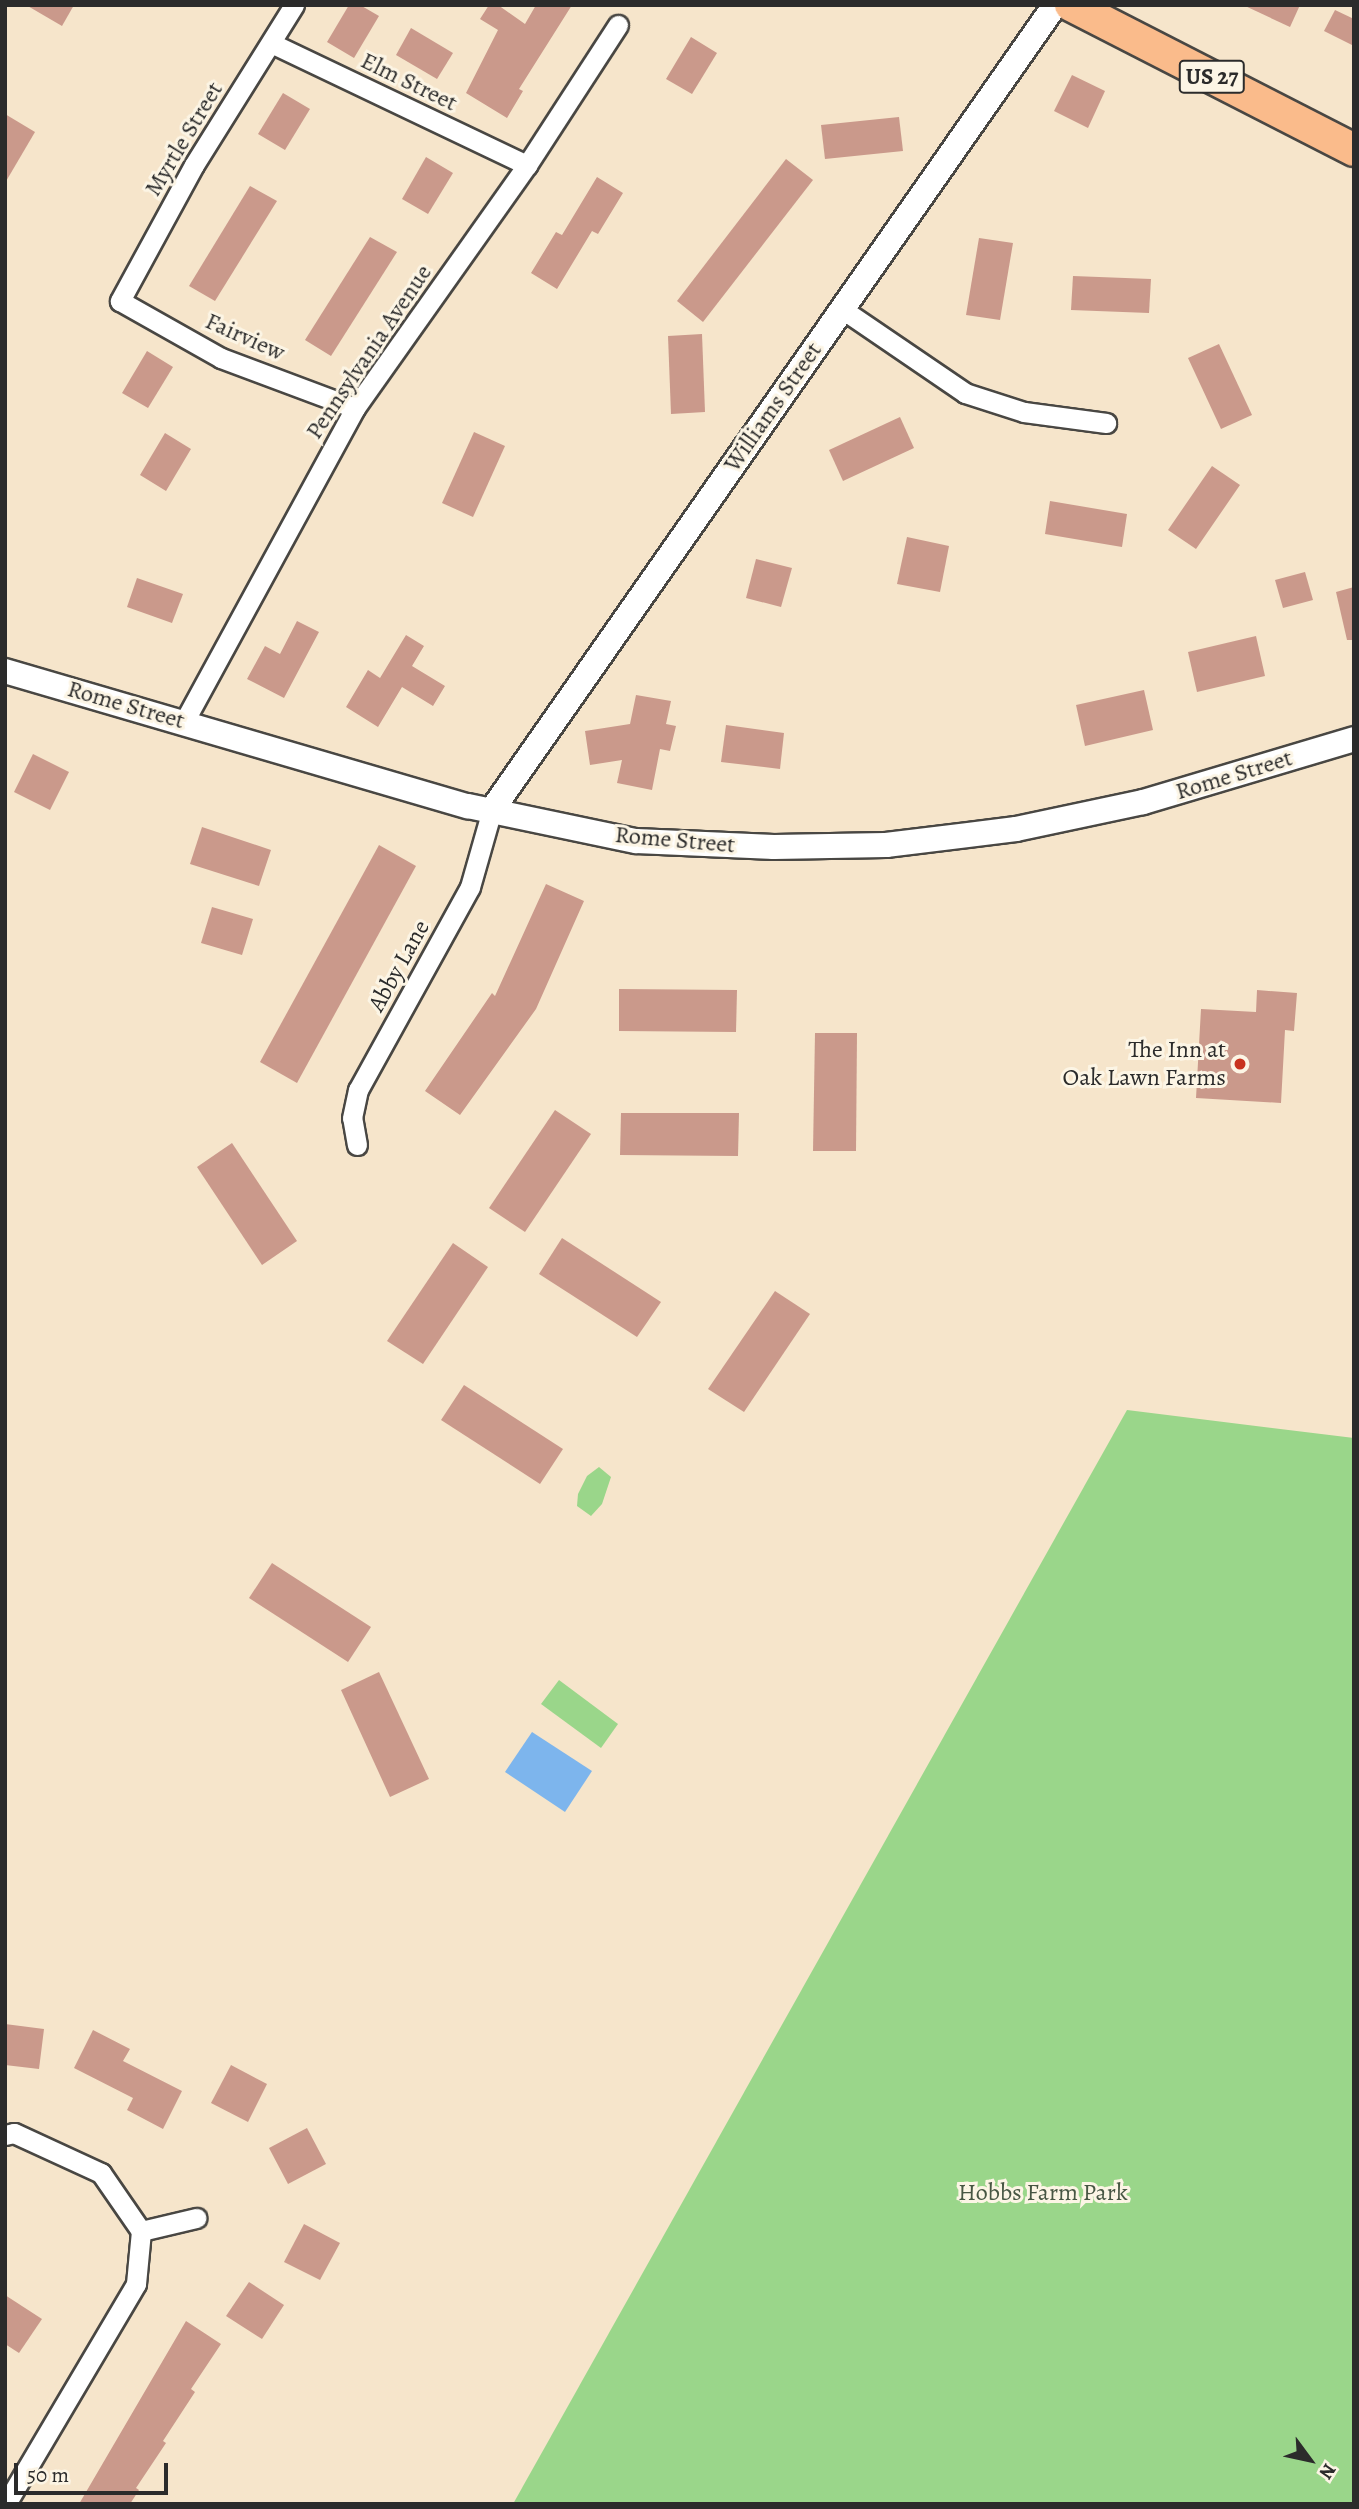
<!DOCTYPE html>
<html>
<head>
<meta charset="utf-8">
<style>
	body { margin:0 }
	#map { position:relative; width:1359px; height:2509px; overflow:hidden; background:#f6e5cb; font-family:Alegreya,serif }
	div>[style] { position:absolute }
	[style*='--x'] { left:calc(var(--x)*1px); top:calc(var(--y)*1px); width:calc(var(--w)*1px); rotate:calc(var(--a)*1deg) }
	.green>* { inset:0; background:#9ad68a }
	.water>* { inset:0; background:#7db5ed }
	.building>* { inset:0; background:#ca998b }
	.roads { filter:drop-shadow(2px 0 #494743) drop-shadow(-2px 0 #494743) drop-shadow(0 2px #494743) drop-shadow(0 -2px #494743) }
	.minor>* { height:19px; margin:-9.5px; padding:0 9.5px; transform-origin:9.5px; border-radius:9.5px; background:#fff }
	.tertiary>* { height:24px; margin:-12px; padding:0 12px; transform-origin:12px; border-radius:12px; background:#fff }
	.primary>* { height:32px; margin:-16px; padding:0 16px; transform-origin:16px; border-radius:16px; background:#fabb8b }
	.dots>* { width:19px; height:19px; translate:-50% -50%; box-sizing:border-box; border:4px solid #fcf5e5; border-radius:50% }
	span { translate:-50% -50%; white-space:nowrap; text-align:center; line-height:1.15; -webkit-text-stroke:6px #fcf5e5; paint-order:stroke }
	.shield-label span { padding:2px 5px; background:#fcf5e5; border:2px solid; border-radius:5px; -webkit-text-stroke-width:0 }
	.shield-label { font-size:23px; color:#2b2b2b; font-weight:700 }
	.street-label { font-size:24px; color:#2b2b2b }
	.poi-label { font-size:24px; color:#2b2b2b }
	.right { translate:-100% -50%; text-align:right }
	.park-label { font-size:24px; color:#475643 }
	.frame { position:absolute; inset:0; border:7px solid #2b2b2b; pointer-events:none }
	.north { position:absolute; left:1275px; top:2425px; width:70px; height:70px; -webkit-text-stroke:5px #fcf5e5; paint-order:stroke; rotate:123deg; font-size:19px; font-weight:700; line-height:28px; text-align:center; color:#2b2b2b }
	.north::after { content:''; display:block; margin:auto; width:24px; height:32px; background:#2b2b2b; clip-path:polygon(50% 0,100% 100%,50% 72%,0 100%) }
	.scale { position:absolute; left:14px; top:2463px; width:154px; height:32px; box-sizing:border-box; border:4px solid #2b2b2b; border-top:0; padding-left:9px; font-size:21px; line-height:24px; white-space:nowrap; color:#2b2b2b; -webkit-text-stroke:5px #fcf5e5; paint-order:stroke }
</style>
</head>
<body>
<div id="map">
	<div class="green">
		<i style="clip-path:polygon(1127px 1410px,1354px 1438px,1354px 2504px,513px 2504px)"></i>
		<i style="clip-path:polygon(599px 1467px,611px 1477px,602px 1504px,591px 1516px,577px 1506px,578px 1494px,587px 1476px)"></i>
		<i style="clip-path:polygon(559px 1680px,618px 1724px,601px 1748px,541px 1704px)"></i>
	</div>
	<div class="water">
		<i style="clip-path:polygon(532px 1732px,592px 1771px,565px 1812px,505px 1772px)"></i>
	</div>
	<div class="building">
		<i style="clip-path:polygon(26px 5px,74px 5px,62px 26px)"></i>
		<i style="clip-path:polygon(349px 5px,360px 5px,379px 16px,354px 58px,327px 42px)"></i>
		<i style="clip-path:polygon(489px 5px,498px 5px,525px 24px,536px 5px,572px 5px,519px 89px,523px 91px,507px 118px,466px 93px,498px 30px,480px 19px)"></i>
		<i style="clip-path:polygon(1243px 5px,1300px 5px,1290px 27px)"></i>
		<i style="clip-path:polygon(1335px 10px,1354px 19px,1354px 46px,1324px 31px)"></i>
		<i style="clip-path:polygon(411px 28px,453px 53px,437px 79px,396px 55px)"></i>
		<i style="clip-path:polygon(691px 37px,717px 53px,692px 94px,666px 79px)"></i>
		<i style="clip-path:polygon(1072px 75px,1105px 91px,1088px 128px,1054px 111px)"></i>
		<i style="clip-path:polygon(283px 93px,310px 109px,285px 150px,258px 134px)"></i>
		<i style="clip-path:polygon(5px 114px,35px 132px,5px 183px)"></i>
		<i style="clip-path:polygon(899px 117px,903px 151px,825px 159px,821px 125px)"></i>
		<i style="clip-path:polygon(426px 157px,453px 173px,428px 214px,402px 199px)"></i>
		<i style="clip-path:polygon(786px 159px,813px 180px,703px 322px,677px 301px)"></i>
		<i style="clip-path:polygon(597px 177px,623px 193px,598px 234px,592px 231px,557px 289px,531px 273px,556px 232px,562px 235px)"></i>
		<i style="clip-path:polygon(250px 186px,277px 201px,215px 301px,189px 286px)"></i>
		<i style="clip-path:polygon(370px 237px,397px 252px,331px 356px,305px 340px)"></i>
		<i style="clip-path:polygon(979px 238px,1013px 243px,1000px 320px,966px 315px)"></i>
		<i style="clip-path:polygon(1073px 276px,1151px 279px,1149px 313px,1071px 310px)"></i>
		<i style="clip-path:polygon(702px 334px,705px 412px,671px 414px,668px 336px)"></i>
		<i style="clip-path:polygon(1219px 344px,1252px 415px,1221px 429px,1188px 358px)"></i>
		<i style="clip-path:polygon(147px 351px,173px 367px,148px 408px,122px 393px)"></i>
		<i style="clip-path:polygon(900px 417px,914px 448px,843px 481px,829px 450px)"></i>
		<i style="clip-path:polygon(474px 432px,505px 446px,473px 517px,442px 503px)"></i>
		<i style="clip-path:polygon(165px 433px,191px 449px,166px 491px,140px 475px)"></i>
		<i style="clip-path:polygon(1212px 466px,1240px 485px,1196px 549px,1168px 530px)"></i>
		<i style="clip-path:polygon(1050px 501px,1127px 514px,1122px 547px,1045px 534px)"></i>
		<i style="clip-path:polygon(907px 537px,949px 546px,940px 592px,897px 584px)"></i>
		<i style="clip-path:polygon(756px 559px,792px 568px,781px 607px,746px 598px)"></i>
		<i style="clip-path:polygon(1305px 572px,1313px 600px,1283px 608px,1275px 580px)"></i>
		<i style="clip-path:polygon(137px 578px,183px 594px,172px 623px,127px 607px)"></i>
		<i style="clip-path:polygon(1354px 587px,1354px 640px,1347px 640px,1336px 592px)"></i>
		<i style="clip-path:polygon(297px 621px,319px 632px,284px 698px,247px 679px,265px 646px,280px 654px)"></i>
		<i style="clip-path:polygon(406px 635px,424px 646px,412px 666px,445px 686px,433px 706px,402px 687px,378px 727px,346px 707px,368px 670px,380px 678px)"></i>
		<i style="clip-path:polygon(1256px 636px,1265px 676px,1197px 692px,1188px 652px)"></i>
		<i style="clip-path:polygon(1144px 690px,1153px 730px,1085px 746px,1076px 705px)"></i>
		<i style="clip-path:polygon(636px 695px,671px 701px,666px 724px,676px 726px,670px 751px,660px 749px,652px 790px,617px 783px,622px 760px,590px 765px,585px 731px,630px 724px)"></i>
		<i style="clip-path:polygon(726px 725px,784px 733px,780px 769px,721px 762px)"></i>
		<i style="clip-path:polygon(33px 754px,69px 772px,50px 810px,14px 792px)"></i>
		<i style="clip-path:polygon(202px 827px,271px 850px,259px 886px,190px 864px)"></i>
		<i style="clip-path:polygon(379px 845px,416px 866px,297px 1083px,260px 1062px)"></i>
		<i style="clip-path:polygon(546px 884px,584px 901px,536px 1009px,460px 1115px,425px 1091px,492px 993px,495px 996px)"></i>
		<i style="clip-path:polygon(212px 907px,253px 919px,242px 955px,201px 943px)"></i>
		<i style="clip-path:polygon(619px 989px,737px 990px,736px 1032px,619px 1031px)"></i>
		<i style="clip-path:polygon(1257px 990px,1297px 993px,1294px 1031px,1285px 1030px,1281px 1103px,1196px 1098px,1201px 1009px,1256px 1012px)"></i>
		<i style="clip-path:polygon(815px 1033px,857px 1033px,856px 1151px,813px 1151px)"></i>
		<i style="clip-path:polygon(555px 1110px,591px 1134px,525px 1232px,489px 1208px)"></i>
		<i style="clip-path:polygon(621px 1113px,739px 1113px,738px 1156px,620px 1155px)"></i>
		<i style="clip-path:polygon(232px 1143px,297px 1241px,262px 1265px,197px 1167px)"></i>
		<i style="clip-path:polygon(562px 1238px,661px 1302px,637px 1337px,539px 1274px)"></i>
		<i style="clip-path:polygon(453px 1243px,488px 1267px,423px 1364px,387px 1341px)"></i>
		<i style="clip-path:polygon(775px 1291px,810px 1314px,744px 1412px,708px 1389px)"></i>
		<i style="clip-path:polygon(464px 1385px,563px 1449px,540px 1484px,441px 1420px)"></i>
		<i style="clip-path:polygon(272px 1563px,371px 1627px,348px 1662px,249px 1598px)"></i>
		<i style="clip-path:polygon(379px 1672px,429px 1779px,390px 1797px,341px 1690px)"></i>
		<i style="clip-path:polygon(5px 2024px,44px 2029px,39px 2069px,5px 2065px)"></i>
		<i style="clip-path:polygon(93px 2030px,130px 2049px,123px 2061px,182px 2091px,163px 2129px,127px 2110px,133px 2098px,74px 2068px)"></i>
		<i style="clip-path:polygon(231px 2065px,267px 2084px,248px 2122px,211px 2103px)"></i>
		<i style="clip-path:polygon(307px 2128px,326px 2164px,288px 2184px,269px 2148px)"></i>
		<i style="clip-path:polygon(304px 2224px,340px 2243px,320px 2280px,284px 2262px)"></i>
		<i style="clip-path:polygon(249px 2282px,284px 2305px,262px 2339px,226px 2316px)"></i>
		<i style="clip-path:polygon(5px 2295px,42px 2319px,19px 2353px,5px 2344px)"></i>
		<i style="clip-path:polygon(186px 2321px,221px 2344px,191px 2389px,195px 2392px,163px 2441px,166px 2443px,136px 2488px,139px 2490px,130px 2504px,79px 2504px)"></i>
	</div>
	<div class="roads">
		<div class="minor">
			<i style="--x:294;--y:5;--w:189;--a:122"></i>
			<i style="--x:194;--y:165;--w:155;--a:118.6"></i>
			<i style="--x:120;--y:301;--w:116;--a:29.4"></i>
			<i style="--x:221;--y:358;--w:143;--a:20.5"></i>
			<i style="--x:271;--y:43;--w:284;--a:25.5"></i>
			<i style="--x:842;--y:309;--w:149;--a:34.3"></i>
			<i style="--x:965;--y:393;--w:62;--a:17.9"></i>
			<i style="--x:1024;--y:412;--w:83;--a:7.6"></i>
			<i style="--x:185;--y:720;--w:355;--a:-61.4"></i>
			<i style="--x:355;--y:408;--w:298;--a:-54.7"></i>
			<i style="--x:527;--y:165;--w:167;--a:-57"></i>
			<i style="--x:357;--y:1145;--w:27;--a:-100"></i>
			<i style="--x:352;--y:1118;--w:29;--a:-78"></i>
			<i style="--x:358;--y:1090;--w:232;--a:-61.1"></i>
			<i style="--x:470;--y:887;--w:80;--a:-74.1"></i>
			<i style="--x:5;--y:2135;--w:9;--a:-13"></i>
			<i style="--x:14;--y:2133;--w:96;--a:24.7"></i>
			<i style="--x:101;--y:2173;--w:70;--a:55.4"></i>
			<i style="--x:141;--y:2231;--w:53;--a:95.4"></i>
			<i style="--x:136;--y:2284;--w:256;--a:120.6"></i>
			<i style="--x:141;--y:2231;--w:57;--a:-13.3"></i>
		</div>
		<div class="tertiary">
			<i style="--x:5;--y:671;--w:482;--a:16.3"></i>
			<i style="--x:468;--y:806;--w:172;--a:11.8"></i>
			<i style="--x:636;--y:841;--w:138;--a:2.5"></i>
			<i style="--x:774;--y:847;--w:112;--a:-1"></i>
			<i style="--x:886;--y:845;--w:131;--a:-7"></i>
			<i style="--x:1016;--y:829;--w:130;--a:-12"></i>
			<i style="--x:1143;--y:802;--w:220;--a:-16.6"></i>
			<i style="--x:492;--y:810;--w:982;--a:-55.03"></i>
		</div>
		<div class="primary">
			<i style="--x:1071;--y:5;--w:318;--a:27.1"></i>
		</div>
	</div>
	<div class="dots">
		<i style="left:1240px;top:1064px;background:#c8321e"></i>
	</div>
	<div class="shield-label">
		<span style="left:1212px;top:77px">US 27</span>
	</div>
	<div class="street-label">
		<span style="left:409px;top:82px;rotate:26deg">Elm Street</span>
		<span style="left:184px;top:139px;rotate:-59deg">Myrtle Street</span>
		<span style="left:245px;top:337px;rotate:24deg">Fairview</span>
		<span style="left:369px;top:352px;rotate:-56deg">Pennsylvania Avenue</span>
		<span style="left:773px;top:407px;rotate:-55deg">Williams Street</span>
		<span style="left:126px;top:705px;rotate:16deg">Rome Street</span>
		<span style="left:1234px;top:775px;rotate:-17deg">Rome Street</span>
		<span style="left:675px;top:840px;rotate:5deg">Rome Street</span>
		<span style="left:399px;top:966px;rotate:-61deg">Abby Lane</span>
	</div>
	<div class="poi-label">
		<span class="right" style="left:1226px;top:1064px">The Inn at<br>Oak Lawn Farms</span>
	</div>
	<div class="park-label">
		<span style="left:1043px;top:2193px">Hobbs Farm Park</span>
	</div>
	<div class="frame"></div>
	<div class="north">N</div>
	<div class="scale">50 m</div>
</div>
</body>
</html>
